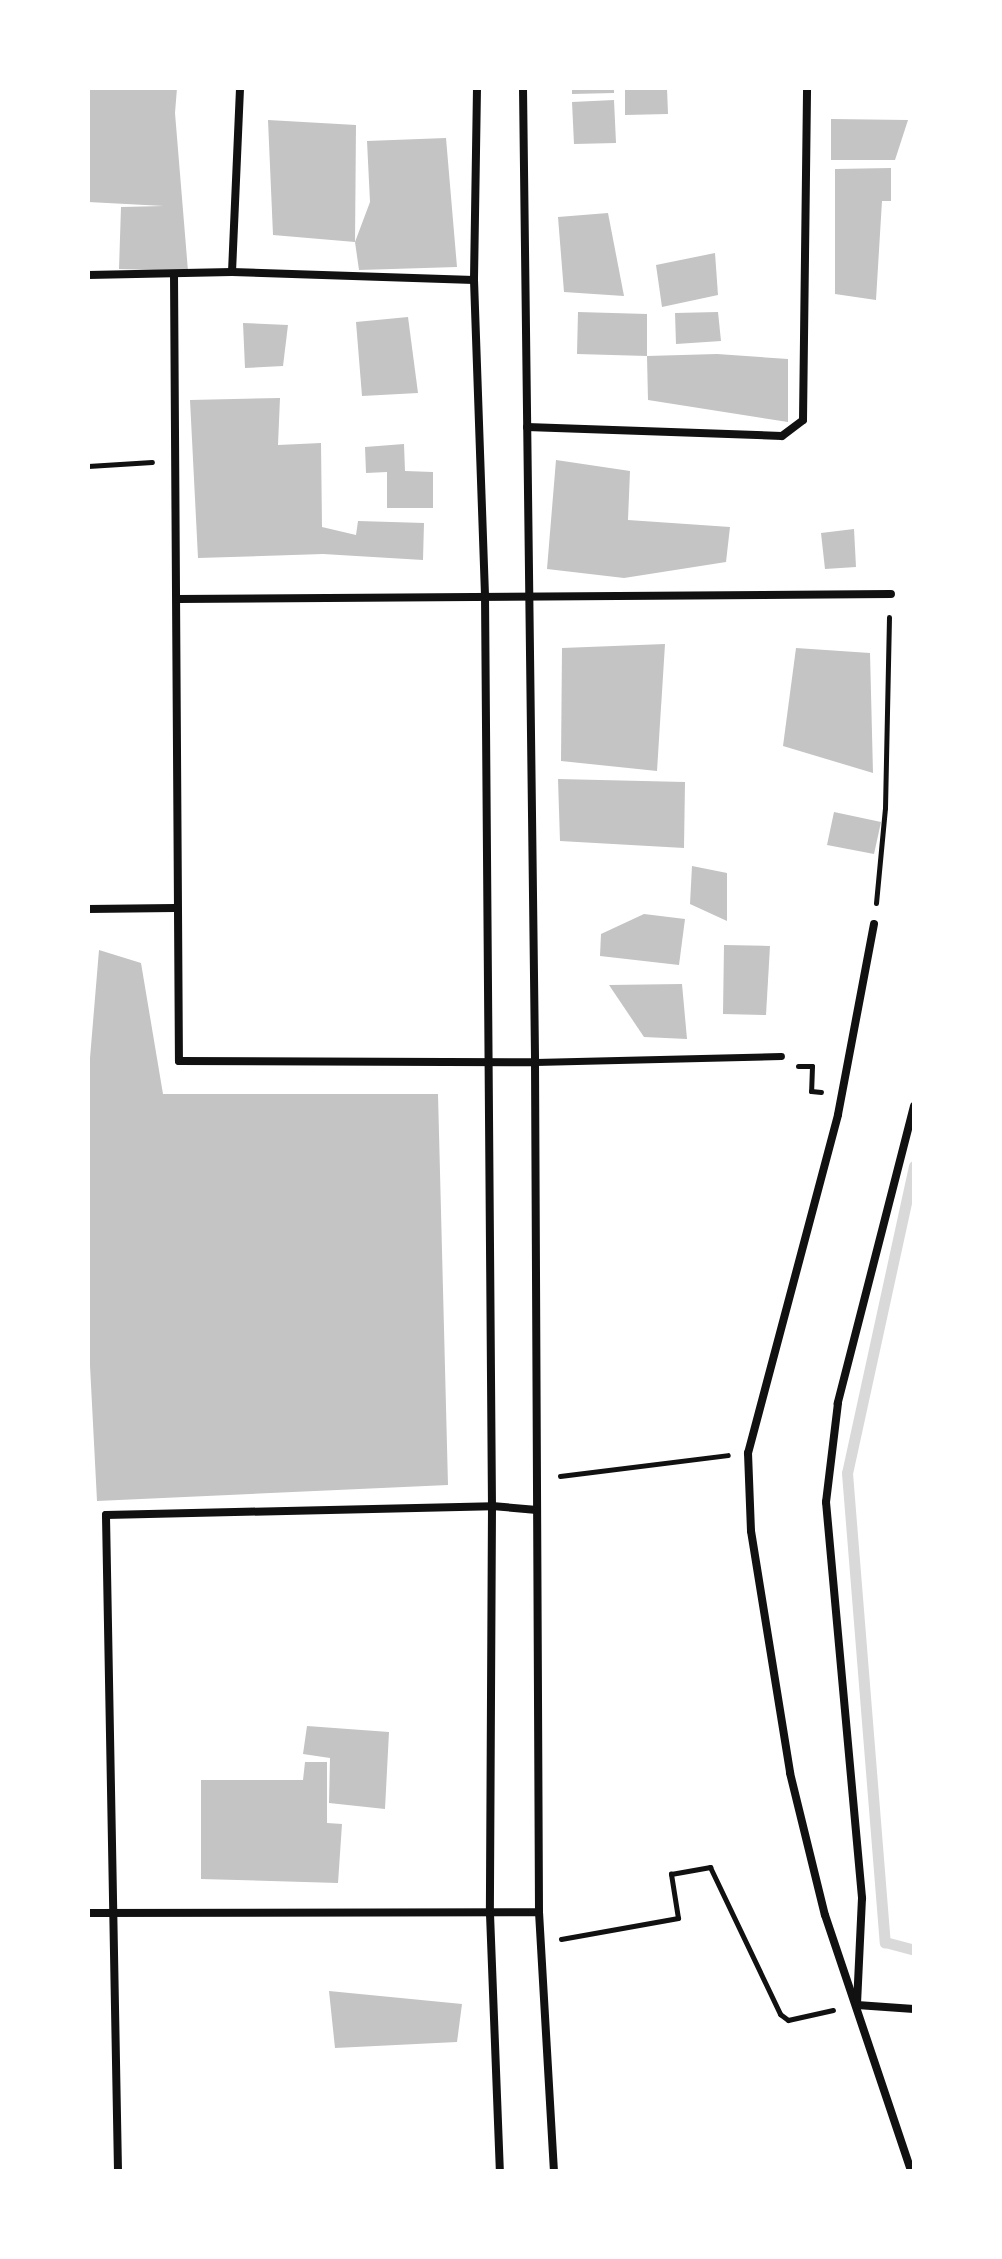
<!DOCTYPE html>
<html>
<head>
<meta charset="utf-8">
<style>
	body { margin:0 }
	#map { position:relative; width:1002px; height:2259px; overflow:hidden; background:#fff; font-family:Roboto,sans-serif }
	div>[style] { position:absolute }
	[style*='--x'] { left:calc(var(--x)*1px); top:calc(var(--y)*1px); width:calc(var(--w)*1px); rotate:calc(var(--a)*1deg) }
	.stream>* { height:11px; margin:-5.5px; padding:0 5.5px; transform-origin:5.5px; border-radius:5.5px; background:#d9d9d9 }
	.building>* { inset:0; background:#c4c4c4 }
	.path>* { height:5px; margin:-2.5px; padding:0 2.5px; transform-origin:2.5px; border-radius:2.5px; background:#111 }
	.pedestrian>* { height:7px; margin:-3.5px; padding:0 3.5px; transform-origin:3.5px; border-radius:3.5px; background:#111 }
	.minor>* { height:8px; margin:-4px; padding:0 4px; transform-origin:4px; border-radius:4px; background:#111 }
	span { translate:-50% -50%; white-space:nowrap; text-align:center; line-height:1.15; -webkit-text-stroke:8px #fff; paint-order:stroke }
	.frame { position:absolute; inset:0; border:90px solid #fff; pointer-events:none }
</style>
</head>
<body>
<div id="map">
	<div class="stream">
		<i style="--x:914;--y:1166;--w:314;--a:102.3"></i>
		<i style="--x:847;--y:1473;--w:471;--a:85.4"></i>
		<i style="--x:885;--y:1942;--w:30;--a:15"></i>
	</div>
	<div class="building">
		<i style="clip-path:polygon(88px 88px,177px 88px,175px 113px,188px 271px,119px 269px,121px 207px,164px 206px,88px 202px)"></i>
		<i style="clip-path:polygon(572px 88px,614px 88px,614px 93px,572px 94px)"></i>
		<i style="clip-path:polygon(625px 88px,667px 88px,668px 114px,625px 115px)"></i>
		<i style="clip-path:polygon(614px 100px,616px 143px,574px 144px,572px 102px)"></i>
		<i style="clip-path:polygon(831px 119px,908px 120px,895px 160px,831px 160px)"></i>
		<i style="clip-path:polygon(268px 120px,356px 125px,355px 242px,273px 235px)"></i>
		<i style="clip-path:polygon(446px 138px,457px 267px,359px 270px,355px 242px,370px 202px,367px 141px)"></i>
		<i style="clip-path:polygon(891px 168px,891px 201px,882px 201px,876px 300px,835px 294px,835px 169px)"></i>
		<i style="clip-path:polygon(608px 213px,624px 296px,564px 292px,558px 217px)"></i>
		<i style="clip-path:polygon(715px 253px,718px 295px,662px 307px,656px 265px)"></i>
		<i style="clip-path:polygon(578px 312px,647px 314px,647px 356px,577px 354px)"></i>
		<i style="clip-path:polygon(718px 312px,721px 341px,676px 344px,675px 313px)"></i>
		<i style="clip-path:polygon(408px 317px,418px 393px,362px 396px,356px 322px)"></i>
		<i style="clip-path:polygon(243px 323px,288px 325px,283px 366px,245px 368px)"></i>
		<i style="clip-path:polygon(717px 354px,788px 359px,788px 422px,648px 400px,647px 356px)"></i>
		<i style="clip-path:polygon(280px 398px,278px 445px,321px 443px,322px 527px,356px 535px,358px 521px,424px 523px,423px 560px,323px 554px,198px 558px,190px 400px)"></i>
		<i style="clip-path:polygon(404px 444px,405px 471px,433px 472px,433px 508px,387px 508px,387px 472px,366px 473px,365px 447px)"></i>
		<i style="clip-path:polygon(556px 460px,630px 471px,628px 520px,730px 527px,726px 562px,624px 578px,547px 569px)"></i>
		<i style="clip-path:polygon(854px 529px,856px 567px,825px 569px,821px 533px)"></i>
		<i style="clip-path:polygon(665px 644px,657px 771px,561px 761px,562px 648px)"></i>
		<i style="clip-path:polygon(796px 648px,870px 653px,873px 773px,783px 746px)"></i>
		<i style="clip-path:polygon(558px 779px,685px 782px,684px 848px,560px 841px)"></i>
		<i style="clip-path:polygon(834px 812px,881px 822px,874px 854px,827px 845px)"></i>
		<i style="clip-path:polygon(692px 866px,727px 873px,727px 921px,690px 904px)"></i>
		<i style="clip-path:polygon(644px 914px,685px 919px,679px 965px,600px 956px,601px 934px)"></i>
		<i style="clip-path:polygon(724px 945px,770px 946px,766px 1015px,723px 1014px)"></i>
		<i style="clip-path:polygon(99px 950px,141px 963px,163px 1094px,438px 1094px,448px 1485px,97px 1501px,88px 1327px,88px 1082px)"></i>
		<i style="clip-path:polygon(682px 984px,687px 1039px,644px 1037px,609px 985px)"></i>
		<i style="clip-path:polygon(307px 1726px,389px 1732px,385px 1809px,329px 1803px,330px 1758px,303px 1754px)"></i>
		<i style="clip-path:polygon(305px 1762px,327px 1762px,327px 1823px,342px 1824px,338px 1883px,201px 1879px,201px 1780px,303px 1780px)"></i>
		<i style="clip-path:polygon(329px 1991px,462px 2004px,457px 2042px,335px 2048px)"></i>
	</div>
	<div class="path">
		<i style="--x:88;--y:466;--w:64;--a:-3.6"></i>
		<i style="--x:876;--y:903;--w:95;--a:-84.6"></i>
		<i style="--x:885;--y:808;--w:191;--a:-88.8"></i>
		<i style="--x:798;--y:1066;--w:14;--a:0"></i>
		<i style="--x:812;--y:1066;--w:25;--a:92"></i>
		<i style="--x:811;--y:1091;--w:10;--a:6"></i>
		<i style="--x:560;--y:1476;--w:169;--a:-7.1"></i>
		<i style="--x:561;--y:1939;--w:119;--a:-10.2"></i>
		<i style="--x:678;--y:1918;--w:45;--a:-99"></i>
		<i style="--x:671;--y:1874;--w:40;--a:-10"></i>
		<i style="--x:710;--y:1867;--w:163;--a:64.5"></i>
		<i style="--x:780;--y:2014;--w:10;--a:37"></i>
		<i style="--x:788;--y:2020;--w:46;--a:-12.5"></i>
	</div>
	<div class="pedestrian">
		<i style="--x:535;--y:1062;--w:246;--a:-1.4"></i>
	</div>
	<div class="minor">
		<i style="--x:477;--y:88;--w:192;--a:90.9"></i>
		<i style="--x:474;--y:280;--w:315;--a:88"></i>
		<i style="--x:485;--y:595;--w:911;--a:89.56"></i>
		<i style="--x:492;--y:1506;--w:408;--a:90.3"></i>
		<i style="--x:490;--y:1914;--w:257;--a:87.8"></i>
		<i style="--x:523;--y:88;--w:974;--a:89.29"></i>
		<i style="--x:535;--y:1062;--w:850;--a:89.73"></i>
		<i style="--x:539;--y:1912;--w:259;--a:86.7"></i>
		<i style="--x:232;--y:272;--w:184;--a:-87.5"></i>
		<i style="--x:174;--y:274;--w:787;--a:89.64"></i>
		<i style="--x:179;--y:1061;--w:356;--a:0.2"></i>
		<i style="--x:88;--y:275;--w:144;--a:-1.2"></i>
		<i style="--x:232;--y:272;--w:242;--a:1.9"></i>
		<i style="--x:527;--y:427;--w:255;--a:2"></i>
		<i style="--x:782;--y:436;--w:26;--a:-37"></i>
		<i style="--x:803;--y:420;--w:332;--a:-89.3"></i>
		<i style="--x:177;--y:599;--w:714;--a:-0.4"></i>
		<i style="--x:88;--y:909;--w:87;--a:-0.7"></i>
		<i style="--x:874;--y:924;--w:194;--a:100.7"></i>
		<i style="--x:838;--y:1115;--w:350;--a:104.9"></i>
		<i style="--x:748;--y:1453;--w:78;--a:87.8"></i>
		<i style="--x:751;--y:1531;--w:245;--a:80.8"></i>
		<i style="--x:790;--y:1773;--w:146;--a:76.2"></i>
		<i style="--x:825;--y:1915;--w:270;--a:71.4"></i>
		<i style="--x:914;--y:1106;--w:307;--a:104.4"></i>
		<i style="--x:838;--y:1403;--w:100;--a:96.9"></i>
		<i style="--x:826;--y:1502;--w:398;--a:84.8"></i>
		<i style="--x:862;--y:1898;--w:107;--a:92.7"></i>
		<i style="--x:857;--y:2005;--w:57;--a:4"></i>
		<i style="--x:88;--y:1913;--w:451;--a:-0.1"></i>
		<i style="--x:118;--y:2171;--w:656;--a:-91.05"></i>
		<i style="--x:106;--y:1515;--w:386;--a:-1.3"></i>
		<i style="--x:492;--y:1506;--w:45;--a:5.1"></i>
	</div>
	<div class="frame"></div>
</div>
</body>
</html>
